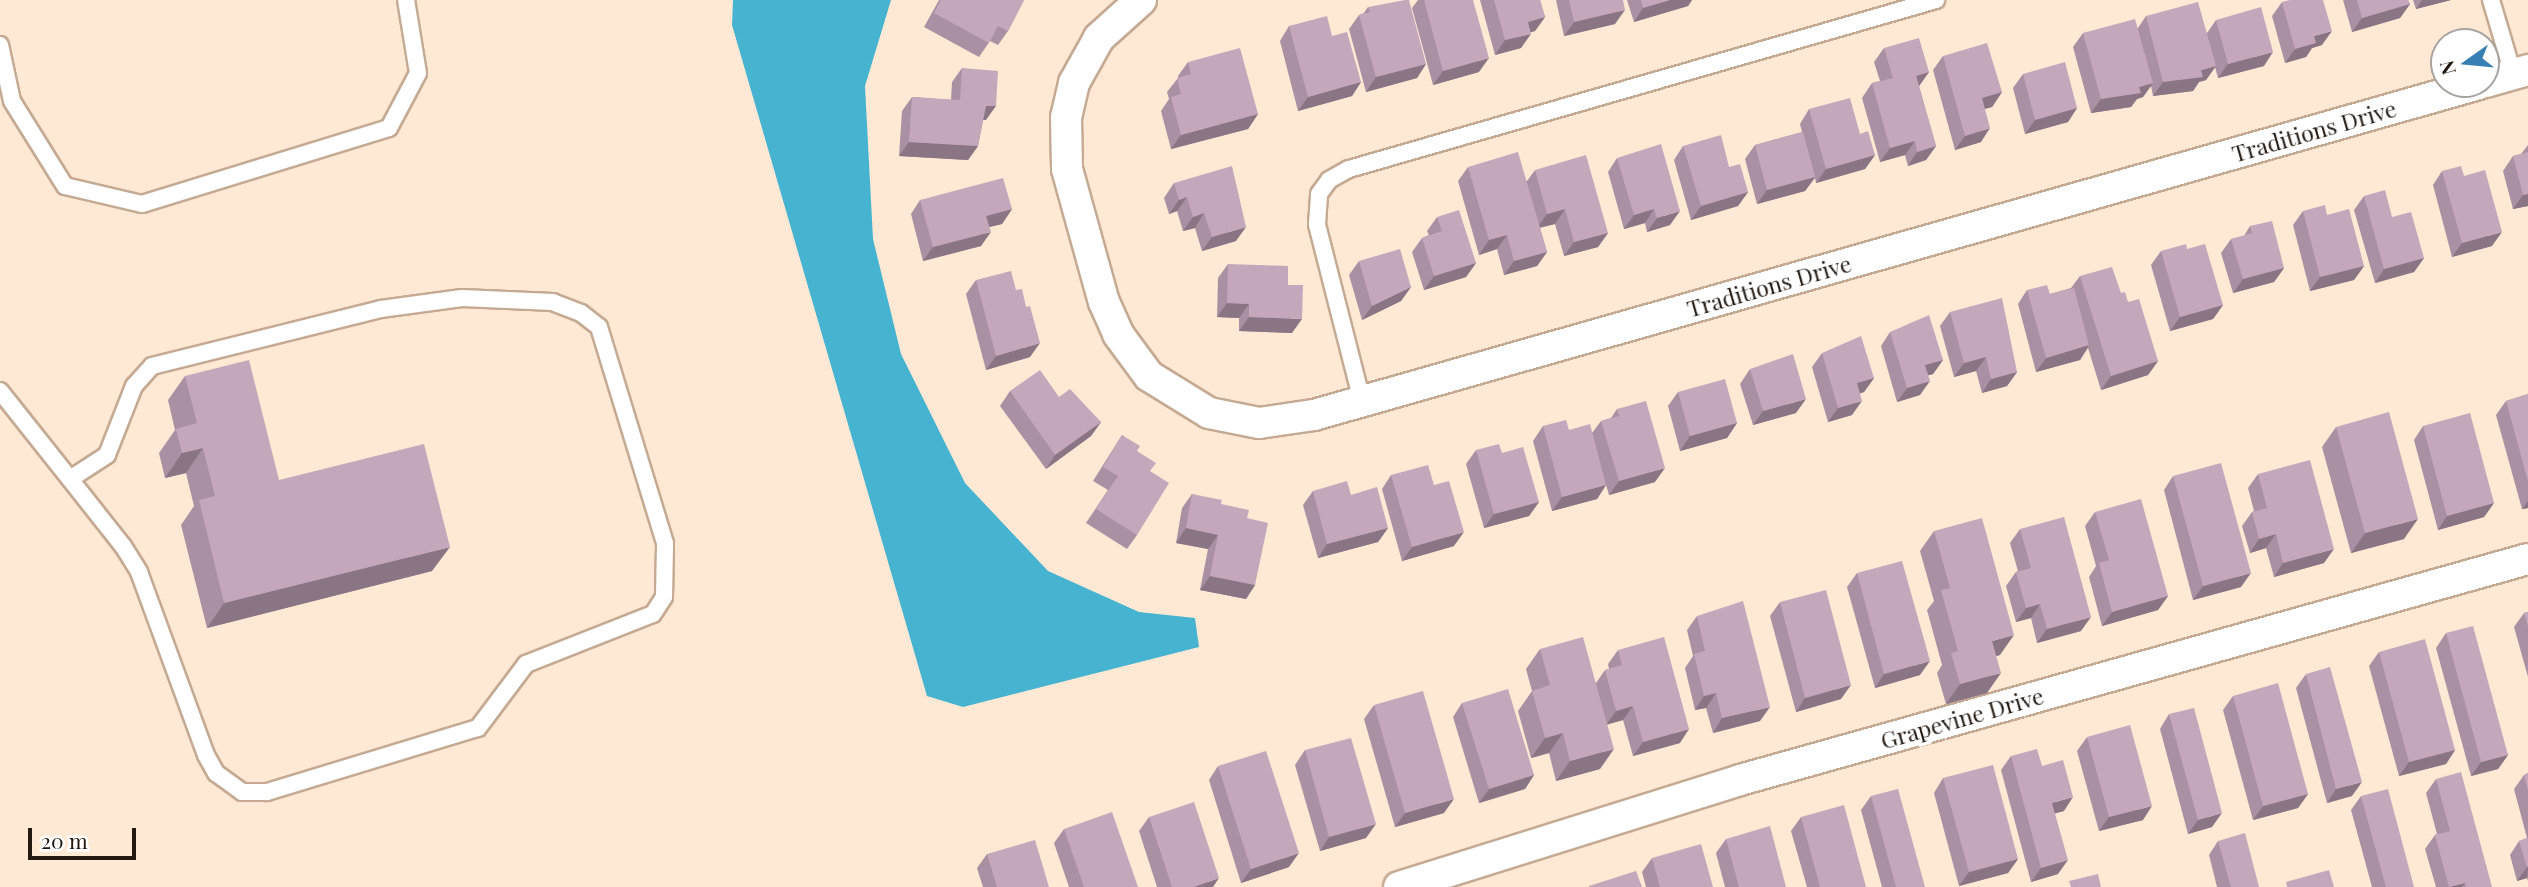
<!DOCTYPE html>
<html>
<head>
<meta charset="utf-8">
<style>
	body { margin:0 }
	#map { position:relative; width:2528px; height:887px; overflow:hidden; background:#ffe8d4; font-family:"Playfair Display",serif }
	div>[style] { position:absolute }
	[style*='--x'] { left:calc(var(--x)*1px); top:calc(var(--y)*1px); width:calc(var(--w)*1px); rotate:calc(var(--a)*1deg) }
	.water>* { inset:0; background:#46b4d1 }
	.roads { filter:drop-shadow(2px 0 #c5aa93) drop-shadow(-2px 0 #c5aa93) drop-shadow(0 2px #c5aa93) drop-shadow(0 -2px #c5aa93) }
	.lane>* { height:16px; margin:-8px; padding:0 8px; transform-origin:8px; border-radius:8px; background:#fff }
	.street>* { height:30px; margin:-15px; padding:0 15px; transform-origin:15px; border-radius:15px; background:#fff }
	.wall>* { inset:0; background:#a990a2 }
	.shaded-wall>* { inset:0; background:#8a7584 }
	.building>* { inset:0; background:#c5a7bc }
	span { translate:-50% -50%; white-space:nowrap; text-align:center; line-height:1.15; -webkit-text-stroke:7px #fff; paint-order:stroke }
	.street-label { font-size:23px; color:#221810 }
	.north { position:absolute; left:2430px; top:28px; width:70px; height:70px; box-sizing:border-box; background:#fff; border:2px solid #a7a39f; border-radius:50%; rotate:255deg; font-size:19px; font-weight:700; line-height:28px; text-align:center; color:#221810 }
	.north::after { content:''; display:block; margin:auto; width:24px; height:32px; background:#3880b4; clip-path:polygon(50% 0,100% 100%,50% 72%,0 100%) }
	.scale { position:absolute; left:28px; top:828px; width:108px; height:32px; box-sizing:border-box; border:4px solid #221810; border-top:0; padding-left:9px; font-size:21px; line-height:24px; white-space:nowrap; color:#221810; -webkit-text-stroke:5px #fff; paint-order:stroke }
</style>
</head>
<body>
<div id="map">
	<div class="water">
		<i style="clip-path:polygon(733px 0,891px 0,865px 86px,873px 239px,901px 354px,965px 483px,1048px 571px,1139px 612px,1195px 618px,1199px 647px,963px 707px,927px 696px,732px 25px)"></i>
	</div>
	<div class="roads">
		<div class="lane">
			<i style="--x:2491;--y:0;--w:77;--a:73.4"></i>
			<i style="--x:0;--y:45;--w:57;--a:77.9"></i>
			<i style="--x:12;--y:101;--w:100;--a:58.1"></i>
			<i style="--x:65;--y:186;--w:79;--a:13.2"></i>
			<i style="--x:142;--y:204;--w:258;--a:-17.1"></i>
			<i style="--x:389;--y:128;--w:62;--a:-62.2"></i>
			<i style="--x:418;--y:73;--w:74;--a:-99.3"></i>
			<i style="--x:0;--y:391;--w:112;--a:51.5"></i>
			<i style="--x:70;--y:479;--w:85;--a:51.7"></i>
			<i style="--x:123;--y:546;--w:31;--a:58"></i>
			<i style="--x:139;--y:572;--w:195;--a:69.9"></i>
			<i style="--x:206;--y:755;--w:21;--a:61"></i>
			<i style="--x:216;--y:773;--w:32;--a:36"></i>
			<i style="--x:242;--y:792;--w:25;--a:0"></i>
			<i style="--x:267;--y:792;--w:220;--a:-16.9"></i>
			<i style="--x:478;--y:728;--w:80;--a:-53.1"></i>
			<i style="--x:526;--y:664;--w:136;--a:-21.5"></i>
			<i style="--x:653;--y:614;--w:20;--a:-57"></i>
			<i style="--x:664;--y:597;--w:54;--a:-88.9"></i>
			<i style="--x:665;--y:543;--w:226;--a:-107"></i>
			<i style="--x:599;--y:327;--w:23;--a:-142"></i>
			<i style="--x:581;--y:313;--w:30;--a:-159"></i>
			<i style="--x:553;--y:302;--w:91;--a:-177.5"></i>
			<i style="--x:462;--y:298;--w:82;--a:172.3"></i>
			<i style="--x:381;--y:309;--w:236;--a:166"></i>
			<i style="--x:152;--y:366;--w:27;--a:132"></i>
			<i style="--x:134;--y:386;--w:74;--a:111.4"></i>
			<i style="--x:107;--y:455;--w:44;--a:147"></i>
			<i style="--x:1362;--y:401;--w:183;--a:-104.3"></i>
			<i style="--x:1317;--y:224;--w:30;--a:-86"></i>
			<i style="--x:1319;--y:194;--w:17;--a:-54"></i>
			<i style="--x:1329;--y:180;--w:23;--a:-29"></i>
			<i style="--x:1349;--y:169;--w:611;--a:-16.06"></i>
		</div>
		<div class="street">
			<i style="--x:1141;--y:0;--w:57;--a:137.9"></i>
			<i style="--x:1099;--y:38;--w:51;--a:119.1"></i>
			<i style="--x:1074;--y:83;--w:35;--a:103"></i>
			<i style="--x:1066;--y:117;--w:52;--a:88.9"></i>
			<i style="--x:1067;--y:169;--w:138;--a:74.5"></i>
			<i style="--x:1104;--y:302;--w:35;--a:66"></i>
			<i style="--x:1118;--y:334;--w:52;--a:53.6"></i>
			<i style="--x:1149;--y:376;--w:70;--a:31.7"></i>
			<i style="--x:1209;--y:413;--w:51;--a:11.3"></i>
			<i style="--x:1259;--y:423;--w:56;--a:-8.3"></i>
			<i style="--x:1314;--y:415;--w:1211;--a:-15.86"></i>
			<i style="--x:2486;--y:82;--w:44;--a:-15.9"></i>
			<i style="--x:1399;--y:887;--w:357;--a:-17.4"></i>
			<i style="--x:1740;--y:780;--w:818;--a:-15.67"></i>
		</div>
	</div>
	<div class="wall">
		<i style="clip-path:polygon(939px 0,1024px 0,1008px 31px,998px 45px,990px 41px,979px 57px,924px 27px)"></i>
		<i style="clip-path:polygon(1418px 0,1473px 0,1479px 72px,1433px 85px,1412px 8px)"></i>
		<i style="clip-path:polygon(1480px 0,1540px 0,1545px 17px,1535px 31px,1530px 32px,1521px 48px,1495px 55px)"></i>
		<i style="clip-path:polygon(1556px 0,1623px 0,1615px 24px,1564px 36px)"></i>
		<i style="clip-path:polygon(1627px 0,1692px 0,1688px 6px,1634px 22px)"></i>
		<i style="clip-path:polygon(2343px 0,2408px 0,2410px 4px,2400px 18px,2352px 32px)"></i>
		<i style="clip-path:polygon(2413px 0,2451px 0,2416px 9px)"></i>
		<i style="clip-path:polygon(2282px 2px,2322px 45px,2312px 48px,2306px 57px,2285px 63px,2272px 16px)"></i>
		<i style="clip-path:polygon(1368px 7px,1426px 64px,1417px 78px,1366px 92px,1349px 29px,1359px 15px,1364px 13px)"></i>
		<i style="clip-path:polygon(2146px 16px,2207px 33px,2216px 20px,2264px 66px,2218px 78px,2215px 67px,2206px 80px,2199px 82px,2193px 91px,2153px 96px,2151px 86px,2143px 97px,2137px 99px,2131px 107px,2091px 113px,2073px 47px,2083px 33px,2138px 28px)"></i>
		<i style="clip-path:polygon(1289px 26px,1332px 36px,1361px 82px,1352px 96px,1298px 111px,1280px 41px)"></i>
		<i style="clip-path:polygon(1884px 48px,1929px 72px,1919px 86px,1936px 146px,1926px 160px,1908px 166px,1905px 155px,1880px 162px,1862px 98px,1872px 83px,1880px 81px,1874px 62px)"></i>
		<i style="clip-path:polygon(1943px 56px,2002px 92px,1992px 107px,1985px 109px,1981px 142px,1955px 150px,1933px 70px)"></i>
		<i style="clip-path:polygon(1188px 62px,1258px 114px,1248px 129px,1171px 149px,1161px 111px,1169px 99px,1167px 92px,1178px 78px,1178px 76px)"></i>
		<i style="clip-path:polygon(962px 68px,986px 120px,983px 120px,978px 146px,968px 160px,899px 156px,902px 111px,912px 97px,951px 100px,952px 82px)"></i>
		<i style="clip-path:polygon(2023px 74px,2077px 108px,2068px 122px,2025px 134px,2013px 88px)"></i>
		<i style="clip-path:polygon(1809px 109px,1860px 134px,1875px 155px,1865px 169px,1816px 183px,1815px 178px,1805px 191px,1757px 204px,1745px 159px,1755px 145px,1802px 132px,1800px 124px)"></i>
		<i style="clip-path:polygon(2528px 145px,2528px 206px,2513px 209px,2503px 171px,2513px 156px,2521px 154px)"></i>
		<i style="clip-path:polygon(1683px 146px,1729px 167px,1748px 192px,1738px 206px,1691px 220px,1674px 160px)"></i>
		<i style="clip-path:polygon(1617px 158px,1670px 225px,1647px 232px,1645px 223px,1624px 229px,1608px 172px)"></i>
		<i style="clip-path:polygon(1468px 167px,1527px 181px,1535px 170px,1608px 233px,1598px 247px,1564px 256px,1555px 224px,1540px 228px,1547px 252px,1537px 266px,1504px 275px,1497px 249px,1479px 255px,1458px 181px)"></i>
		<i style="clip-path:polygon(2442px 171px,2464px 176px,2492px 246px,2452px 257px,2433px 185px)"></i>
		<i style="clip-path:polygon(1174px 183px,1236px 241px,1202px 251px,1195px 228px,1183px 231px,1177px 211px,1169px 214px,1164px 198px)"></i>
		<i style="clip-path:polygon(2364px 196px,2392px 217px,2424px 258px,2414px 272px,2375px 283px,2354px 210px)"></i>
		<i style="clip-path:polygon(920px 200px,1012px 209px,1002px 224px,989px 227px,981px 246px,923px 261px,911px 214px)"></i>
		<i style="clip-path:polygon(2303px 211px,2327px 215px,2364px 266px,2354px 280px,2310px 291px,2293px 225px)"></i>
		<i style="clip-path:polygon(1437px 217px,1476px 263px,1466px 277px,1424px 290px,1412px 252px,1422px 238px,1429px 235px,1427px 231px)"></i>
		<i style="clip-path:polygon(2250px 226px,2284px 268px,2274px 282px,2233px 293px,2221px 253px,2231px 239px,2244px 236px)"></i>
		<i style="clip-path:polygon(2187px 249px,2223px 305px,2213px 319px,2170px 331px,2151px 265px,2161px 251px)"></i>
		<i style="clip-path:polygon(1359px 261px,1411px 287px,1401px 301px,1362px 320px,1349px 275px)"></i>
		<i style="clip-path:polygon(1228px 264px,1288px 285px,1292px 333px,1239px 331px,1239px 318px,1217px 317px,1218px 278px)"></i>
		<i style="clip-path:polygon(2080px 276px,2128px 302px,2158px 361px,2148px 375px,2101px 390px,2088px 348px,2080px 360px,2036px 372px,2018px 304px,2027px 290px,2050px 294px,2071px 288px)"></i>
		<i style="clip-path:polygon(976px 280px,1030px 357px,986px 370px,966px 294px)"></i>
		<i style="clip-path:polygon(1950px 312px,2017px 372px,2007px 386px,1982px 393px,1976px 371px,1954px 377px,1940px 326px)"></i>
		<i style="clip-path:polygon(1890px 332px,1943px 360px,1933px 374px,1928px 375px,1920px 395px,1897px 402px,1881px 346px)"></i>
		<i style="clip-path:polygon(1822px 353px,1874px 378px,1864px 392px,1860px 393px,1852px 415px,1828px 422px,1812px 367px)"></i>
		<i style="clip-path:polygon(1750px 369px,1796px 413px,1753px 425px,1740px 384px)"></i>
		<i style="clip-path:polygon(185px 376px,279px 480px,432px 571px,207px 628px,181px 525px,194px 506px,186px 473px,165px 478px,159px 453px,175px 430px,168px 400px)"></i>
		<i style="clip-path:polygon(1010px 391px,1059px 397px,1101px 422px,1091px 436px,1046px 469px,1000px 406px)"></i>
		<i style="clip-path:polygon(1678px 392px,1737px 423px,1727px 438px,1680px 451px,1668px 406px)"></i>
		<i style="clip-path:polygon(2528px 394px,2528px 508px,2522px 509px,2496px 415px,2506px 401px)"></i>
		<i style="clip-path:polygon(1617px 409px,1655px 482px,1609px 495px,1606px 485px,1597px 499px,1552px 511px,1533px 441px,1543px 426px,1592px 433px,1601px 421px,1611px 418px)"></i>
		<i style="clip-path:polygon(2423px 426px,2494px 503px,2484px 517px,2438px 530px,2414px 440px)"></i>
		<i style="clip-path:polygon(2336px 427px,2404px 539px,2351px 553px,2322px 447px)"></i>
		<i style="clip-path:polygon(1122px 435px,1137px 451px,1150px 471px,1137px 535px,1127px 549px,1086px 523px,1108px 490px,1093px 481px)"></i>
		<i style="clip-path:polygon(1476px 450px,1502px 453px,1539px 502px,1529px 516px,1484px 528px,1466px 464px)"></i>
		<i style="clip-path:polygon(2258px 474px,2324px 563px,2274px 577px,2266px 548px,2250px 553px,2242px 526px,2252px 512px,2254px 511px,2248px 488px)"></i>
		<i style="clip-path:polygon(1391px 475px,1454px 546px,1402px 561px,1382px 489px)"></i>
		<i style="clip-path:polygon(2173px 476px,2241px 587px,2193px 600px,2164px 490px)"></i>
		<i style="clip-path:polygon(1313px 491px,1351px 495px,1388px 528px,1378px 542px,1318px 558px,1303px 505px)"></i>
		<i style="clip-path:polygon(1192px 494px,1221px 504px,1247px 518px,1255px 585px,1246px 599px,1200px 590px,1208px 549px,1176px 543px,1182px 508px)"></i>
		<i style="clip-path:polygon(2095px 512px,2168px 596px,2158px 610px,2102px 626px,2089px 577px,2096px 566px,2085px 526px)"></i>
		<i style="clip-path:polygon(2020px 529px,2081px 631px,2037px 643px,2031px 618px,2016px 622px,2006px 586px,2016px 572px,2018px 571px,2010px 543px)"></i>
		<i style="clip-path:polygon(1934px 531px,2000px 655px,1996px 656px,1987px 693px,1946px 704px,1937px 673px,1942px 665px,1927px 610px,1934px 601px,1920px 551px)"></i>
		<i style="clip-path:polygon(1857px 573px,1920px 675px,1875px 688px,1847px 587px)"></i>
		<i style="clip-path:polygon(1780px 602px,1841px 699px,1796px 712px,1770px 616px)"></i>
		<i style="clip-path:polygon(2528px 612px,2528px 677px,2514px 627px,2524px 613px)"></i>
		<i style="clip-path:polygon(1697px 616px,1760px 721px,1713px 733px,1706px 708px,1695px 710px,1685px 668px,1693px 656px,1687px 630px)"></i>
		<i style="clip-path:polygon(2446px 633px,2508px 755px,2498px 769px,2471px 776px,2436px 648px)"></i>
		<i style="clip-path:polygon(1540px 649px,1596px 683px,1605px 670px,1609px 669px,1608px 664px,1618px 650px,1680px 743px,1633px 756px,1623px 720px,1607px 724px,1600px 769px,1556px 781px,1549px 753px,1531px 758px,1518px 711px,1532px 691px,1526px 669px)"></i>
		<i style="clip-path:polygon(2379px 652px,2455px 750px,2446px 764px,2399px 776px,2369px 666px)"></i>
		<i style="clip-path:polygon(2306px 674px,2352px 796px,2327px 803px,2296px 688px)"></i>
		<i style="clip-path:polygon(2233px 696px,2308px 794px,2298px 808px,2253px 820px,2223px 710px)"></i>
		<i style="clip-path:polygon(1462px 703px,1534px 775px,1525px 789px,1479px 803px,1453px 717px)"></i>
		<i style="clip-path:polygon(1374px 705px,1444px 813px,1395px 827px,1364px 719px)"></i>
		<i style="clip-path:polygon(2169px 714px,2212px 827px,2188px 834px,2160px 729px)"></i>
		<i style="clip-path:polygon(2087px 737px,2143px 820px,2099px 831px,2077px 751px)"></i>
		<i style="clip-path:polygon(1305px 750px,1366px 838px,1320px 851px,1295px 765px)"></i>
		<i style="clip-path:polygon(2011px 756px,2064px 811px,2055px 813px,2058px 874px,2031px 882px,2001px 770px)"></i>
		<i style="clip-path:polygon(1218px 766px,1289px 867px,1241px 883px,1209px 780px)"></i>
		<i style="clip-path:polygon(2528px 773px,2528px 881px,2527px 878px,2517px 881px,2510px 855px,2519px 841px,2527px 838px,2514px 789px,2524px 775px)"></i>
		<i style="clip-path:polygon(1943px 778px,2018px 859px,2008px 873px,1959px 886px,1934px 793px)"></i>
		<i style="clip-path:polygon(2436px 779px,2492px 887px,2436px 887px,2425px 849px,2435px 835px,2437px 834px,2426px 793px)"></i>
		<i style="clip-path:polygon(1871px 796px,1925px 887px,1882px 887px,1861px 810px)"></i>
		<i style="clip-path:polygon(2361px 796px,2414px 887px,2372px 887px,2351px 810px)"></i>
		<i style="clip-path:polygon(1149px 817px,1213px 887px,1157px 887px,1139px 831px)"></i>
		<i style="clip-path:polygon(1801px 817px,1866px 887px,1807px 887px,1791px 831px)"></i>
		<i style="clip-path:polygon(1064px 829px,1138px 887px,1069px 887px,1054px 843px)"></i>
		<i style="clip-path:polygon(1726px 839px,1786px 887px,1725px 887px,1716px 853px)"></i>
		<i style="clip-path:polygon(2218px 841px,2259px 887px,2217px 887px,2209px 855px)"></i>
		<i style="clip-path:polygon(987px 854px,1049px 887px,983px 887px,977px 868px)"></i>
		<i style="clip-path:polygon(1652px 858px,1713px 887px,1646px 887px,1642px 872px)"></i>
	</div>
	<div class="shaded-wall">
		<i style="clip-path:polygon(1670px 0,1692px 0,1688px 6px,1634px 22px,1643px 8px)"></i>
		<i style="clip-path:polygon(2422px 0,2451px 0,2416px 9px)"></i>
		<i style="clip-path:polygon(2410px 4px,2400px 18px,2352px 32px,2362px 18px)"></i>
		<i style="clip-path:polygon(1625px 10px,1615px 24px,1564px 36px,1574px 22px)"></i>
		<i style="clip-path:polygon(1545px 17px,1535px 31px,1518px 36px,1528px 22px)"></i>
		<i style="clip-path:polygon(2332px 31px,2322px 45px,2312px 48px,2306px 57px,2285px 63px,2295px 49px,2314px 36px)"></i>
		<i style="clip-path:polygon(1531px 34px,1521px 48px,1495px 55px,1505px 40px)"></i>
		<i style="clip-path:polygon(2273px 52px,2264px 66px,2218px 78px,2228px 64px)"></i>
		<i style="clip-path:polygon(1489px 58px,1479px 72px,1433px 85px,1443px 71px)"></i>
		<i style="clip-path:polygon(1426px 64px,1417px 78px,1366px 92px,1376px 77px)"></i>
		<i style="clip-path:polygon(2216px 66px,2206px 80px,2199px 82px,2193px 91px,2153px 96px,2163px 82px)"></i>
		<i style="clip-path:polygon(1929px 72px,1919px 86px,1916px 76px)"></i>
		<i style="clip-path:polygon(1361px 82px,1352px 96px,1298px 111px,1308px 97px)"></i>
		<i style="clip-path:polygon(2153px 83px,2143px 97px,2137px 99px,2131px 107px,2091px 113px,2101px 99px)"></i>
		<i style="clip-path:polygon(2002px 92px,1992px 107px,1972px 112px,1982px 98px)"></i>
		<i style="clip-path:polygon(986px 106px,996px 106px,986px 120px,976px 120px)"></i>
		<i style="clip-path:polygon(2077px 108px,2068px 122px,2025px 134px,2035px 120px)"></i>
		<i style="clip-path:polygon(1258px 114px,1248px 129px,1171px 149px,1181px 135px)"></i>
		<i style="clip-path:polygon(1990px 128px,1981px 142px,1955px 150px,1965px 136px)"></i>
		<i style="clip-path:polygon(1915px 141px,1905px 155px,1880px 162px,1890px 148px)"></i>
		<i style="clip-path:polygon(909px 142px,978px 146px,968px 160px,899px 156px)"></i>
		<i style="clip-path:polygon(1936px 146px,1926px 160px,1908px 166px,1917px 152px)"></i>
		<i style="clip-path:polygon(1875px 155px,1865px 169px,1816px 183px,1826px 169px)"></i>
		<i style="clip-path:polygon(1815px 177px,1805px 191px,1757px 204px,1767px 190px)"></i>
		<i style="clip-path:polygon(1748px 192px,1738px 206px,1691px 220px,1701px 206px)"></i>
		<i style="clip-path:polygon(2528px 194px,2528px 206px,2513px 209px,2523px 195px)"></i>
		<i style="clip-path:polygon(1187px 197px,1177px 211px,1169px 214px,1179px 200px)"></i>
		<i style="clip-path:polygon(1012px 209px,1002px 224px,977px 230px,986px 216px)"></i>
		<i style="clip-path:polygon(1565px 209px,1555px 224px,1537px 228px,1547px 214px)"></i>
		<i style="clip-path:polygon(1654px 209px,1645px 223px,1624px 229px,1634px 215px)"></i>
		<i style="clip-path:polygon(1680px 211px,1670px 225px,1647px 232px,1657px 218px)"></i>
		<i style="clip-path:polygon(1204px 213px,1195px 228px,1183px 231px,1193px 217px)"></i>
		<i style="clip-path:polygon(1246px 227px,1236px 241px,1202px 251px,1212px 237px)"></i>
		<i style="clip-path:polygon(991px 232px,981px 246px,923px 261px,933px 247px)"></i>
		<i style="clip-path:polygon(2502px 232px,2492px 246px,2452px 257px,2462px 243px)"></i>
		<i style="clip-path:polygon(1608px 233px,1598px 247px,1564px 256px,1574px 242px)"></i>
		<i style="clip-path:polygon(1507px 235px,1497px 249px,1479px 255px,1489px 240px)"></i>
		<i style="clip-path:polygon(1547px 252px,1537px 266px,1504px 275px,1514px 261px)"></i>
		<i style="clip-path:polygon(2424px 258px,2414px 272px,2375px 283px,2384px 269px)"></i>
		<i style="clip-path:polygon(1476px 263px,1466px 277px,1424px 290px,1434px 276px)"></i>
		<i style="clip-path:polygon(2364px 266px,2354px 280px,2310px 291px,2320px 277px)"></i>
		<i style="clip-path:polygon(2284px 268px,2274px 282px,2233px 293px,2243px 279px)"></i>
		<i style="clip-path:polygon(1411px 287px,1401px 301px,1362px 320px,1372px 306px)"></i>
		<i style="clip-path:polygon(1227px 303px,1249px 304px,1239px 318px,1217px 317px)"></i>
		<i style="clip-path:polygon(2223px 305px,2213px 319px,2170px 331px,2180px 317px)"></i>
		<i style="clip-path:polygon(1249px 317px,1302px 319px,1292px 333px,1239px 331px)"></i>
		<i style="clip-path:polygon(1040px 343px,1030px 357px,986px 370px,996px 356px)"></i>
		<i style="clip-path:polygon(2089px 345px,2080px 360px,2036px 372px,2046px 358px)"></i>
		<i style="clip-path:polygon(1986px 357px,1976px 371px,1954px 377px,1964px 363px)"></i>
		<i style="clip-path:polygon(1943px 360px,1933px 374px,1915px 379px,1925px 365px)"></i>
		<i style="clip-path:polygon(2158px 361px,2148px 375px,2101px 390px,2111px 376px)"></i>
		<i style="clip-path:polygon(2017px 372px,2007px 386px,1982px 393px,1991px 379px)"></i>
		<i style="clip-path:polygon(1874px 378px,1864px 392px,1847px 398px,1857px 383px)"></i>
		<i style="clip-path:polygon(1930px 381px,1920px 395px,1897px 402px,1907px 388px)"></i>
		<i style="clip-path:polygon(1806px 399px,1796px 413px,1753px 425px,1763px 411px)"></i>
		<i style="clip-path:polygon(1862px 401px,1852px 415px,1828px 422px,1838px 408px)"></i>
		<i style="clip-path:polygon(1101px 422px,1091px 436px,1046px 469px,1055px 455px)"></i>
		<i style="clip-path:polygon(1737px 423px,1727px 438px,1680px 451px,1690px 436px)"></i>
		<i style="clip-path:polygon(203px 448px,186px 473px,165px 478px,182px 453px)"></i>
		<i style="clip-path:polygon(1665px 468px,1655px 482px,1609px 495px,1619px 481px)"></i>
		<i style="clip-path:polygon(1606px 485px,1597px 499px,1552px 511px,1562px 497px)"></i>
		<i style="clip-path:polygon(2528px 501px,2528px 508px,2522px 509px)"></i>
		<i style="clip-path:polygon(1539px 502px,1529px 516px,1484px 528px,1494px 514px)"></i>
		<i style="clip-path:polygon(2494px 503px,2484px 517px,2438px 530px,2447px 516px)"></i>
		<i style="clip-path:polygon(2418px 519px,2404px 539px,2351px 553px,2365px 533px)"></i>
		<i style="clip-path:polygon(1186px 528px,1218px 535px,1208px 549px,1176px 543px)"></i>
		<i style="clip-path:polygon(1388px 528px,1378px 542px,1318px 558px,1327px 544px)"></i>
		<i style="clip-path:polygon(1464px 532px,1454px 546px,1402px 561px,1412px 547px)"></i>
		<i style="clip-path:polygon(2276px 534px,2266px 548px,2250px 553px,2259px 539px)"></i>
		<i style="clip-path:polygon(450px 547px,432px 571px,207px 628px,224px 603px)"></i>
		<i style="clip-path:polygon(2334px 549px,2324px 563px,2274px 577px,2283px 563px)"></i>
		<i style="clip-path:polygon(2251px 573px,2241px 587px,2193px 600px,2203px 586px)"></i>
		<i style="clip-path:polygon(1210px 576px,1255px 585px,1246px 599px,1200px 590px)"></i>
		<i style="clip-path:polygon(2168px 596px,2158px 610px,2102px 626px,2112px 612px)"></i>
		<i style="clip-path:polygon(2040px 604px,2031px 618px,2016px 622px,2026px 608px)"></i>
		<i style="clip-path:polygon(2091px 617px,2081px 631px,2037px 643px,2047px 629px)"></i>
		<i style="clip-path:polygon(2014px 635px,2000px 655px,1978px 661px,1992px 641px)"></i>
		<i style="clip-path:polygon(1930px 661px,1920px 675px,1875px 688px,1884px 674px)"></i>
		<i style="clip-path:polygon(2001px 673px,1987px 693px,1946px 704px,1960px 684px)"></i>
		<i style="clip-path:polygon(1851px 685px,1841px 699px,1796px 712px,1805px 698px)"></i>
		<i style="clip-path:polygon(1716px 693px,1706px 708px,1695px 710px,1704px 696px)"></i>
		<i style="clip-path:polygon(1633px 706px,1623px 720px,1606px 725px,1616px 711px)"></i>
		<i style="clip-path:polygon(1770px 707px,1760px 721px,1713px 733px,1722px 718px)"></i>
		<i style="clip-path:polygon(1689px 729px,1680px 743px,1633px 756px,1643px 742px)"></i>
		<i style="clip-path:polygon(1563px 733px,1549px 753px,1531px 758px,1545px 738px)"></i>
		<i style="clip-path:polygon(1614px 749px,1600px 769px,1556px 781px,1570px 761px)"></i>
		<i style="clip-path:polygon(2455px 750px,2446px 764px,2399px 776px,2409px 762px)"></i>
		<i style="clip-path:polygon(2508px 755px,2498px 769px,2471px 776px,2481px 762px)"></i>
		<i style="clip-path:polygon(1534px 775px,1525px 789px,1479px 803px,1489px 789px)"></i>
		<i style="clip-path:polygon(2362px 782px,2352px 796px,2327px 803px,2336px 789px)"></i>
		<i style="clip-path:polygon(2308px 794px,2298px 808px,2253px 820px,2263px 806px)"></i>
		<i style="clip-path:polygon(2073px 797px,2064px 811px,2042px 817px,2052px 803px)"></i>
		<i style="clip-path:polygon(1454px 799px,1444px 813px,1395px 827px,1405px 813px)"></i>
		<i style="clip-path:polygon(2152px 806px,2143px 820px,2099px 831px,2109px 817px)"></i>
		<i style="clip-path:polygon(2222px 813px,2212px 827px,2188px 834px,2198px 820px)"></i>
		<i style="clip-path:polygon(1376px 824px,1366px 838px,1320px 851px,1329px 837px)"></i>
		<i style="clip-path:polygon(1299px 853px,1289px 867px,1241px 883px,1251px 869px)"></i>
		<i style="clip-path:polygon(2018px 859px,2008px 873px,1959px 886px,1969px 872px)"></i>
		<i style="clip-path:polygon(2068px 860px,2058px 874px,2031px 882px,2041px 868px)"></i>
		<i style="clip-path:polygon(2527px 867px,2528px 867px,2527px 878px,2517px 881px)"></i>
		<i style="clip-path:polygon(1219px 878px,1213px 887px,1194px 887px)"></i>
		<i style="clip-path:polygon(2465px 883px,2462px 887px,2449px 887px)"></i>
	</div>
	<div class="building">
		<i style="clip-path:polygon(941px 0,1024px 0,1008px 31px,998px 26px,989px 43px,934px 13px)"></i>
		<i style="clip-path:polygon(1405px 0,1409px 0,1426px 64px,1376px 77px,1359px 15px,1370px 12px,1368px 7px)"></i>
		<i style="clip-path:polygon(1424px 0,1473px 0,1489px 58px,1443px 71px)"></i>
		<i style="clip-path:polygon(1494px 0,1540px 0,1545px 17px,1528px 22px,1531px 34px,1505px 40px)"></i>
		<i style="clip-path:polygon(1569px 0,1623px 0,1625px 10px,1574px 22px)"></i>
		<i style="clip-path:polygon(1641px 0,1670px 0,1643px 8px)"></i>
		<i style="clip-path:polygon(2290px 0,2323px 0,2332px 31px,2314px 36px,2316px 43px,2295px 49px,2282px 2px)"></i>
		<i style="clip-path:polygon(2357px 0,2408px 0,2410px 4px,2362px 18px)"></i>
		<i style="clip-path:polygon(2198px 2px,2216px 66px,2201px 70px,2203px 77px,2163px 82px,2146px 16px)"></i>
		<i style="clip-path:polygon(2261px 7px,2273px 52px,2228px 64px,2216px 20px)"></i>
		<i style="clip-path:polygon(1327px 16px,1332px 36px,1347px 32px,1361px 82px,1308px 97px,1289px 26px)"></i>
		<i style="clip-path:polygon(2135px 19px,2153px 83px,2139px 87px,2141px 93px,2101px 99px,2083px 33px)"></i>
		<i style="clip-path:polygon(1919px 38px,1929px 72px,1916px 76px,1936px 146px,1917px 152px,1915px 141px,1890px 148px,1872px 83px,1893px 78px,1884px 48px)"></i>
		<i style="clip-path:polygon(1987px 43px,2002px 92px,1982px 98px,1990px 128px,1965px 136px,1943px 56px)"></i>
		<i style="clip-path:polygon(1240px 48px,1258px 114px,1181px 135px,1171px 97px,1181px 94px,1177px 78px,1191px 74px,1188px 62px)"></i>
		<i style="clip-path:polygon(2065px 62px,2077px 108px,2035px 120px,2023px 74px)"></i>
		<i style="clip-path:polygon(962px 68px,998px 71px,996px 106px,986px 106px,978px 146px,909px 142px,912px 97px,960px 100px)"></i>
		<i style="clip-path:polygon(1850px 98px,1860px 134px,1868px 131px,1875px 155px,1826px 169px,1809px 109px)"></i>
		<i style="clip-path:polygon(1803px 132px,1815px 177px,1767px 190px,1755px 145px)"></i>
		<i style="clip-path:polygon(1721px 135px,1729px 167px,1740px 164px,1748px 192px,1701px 206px,1683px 146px)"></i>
		<i style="clip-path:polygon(1661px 144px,1680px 211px,1657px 218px,1654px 209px,1634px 215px,1617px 158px)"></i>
		<i style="clip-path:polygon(1518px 152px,1547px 252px,1514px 261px,1507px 235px,1489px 240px,1468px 167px)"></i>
		<i style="clip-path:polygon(2528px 152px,2528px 194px,2523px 195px,2513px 156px)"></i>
		<i style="clip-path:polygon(1586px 155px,1608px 233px,1574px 242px,1565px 209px,1547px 214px,1535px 170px)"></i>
		<i style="clip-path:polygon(1232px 166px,1246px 227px,1212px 237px,1204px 213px,1193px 217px,1187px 197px,1179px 200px,1174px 183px)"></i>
		<i style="clip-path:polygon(2461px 166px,2464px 176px,2485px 170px,2502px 232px,2462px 243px,2442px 171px)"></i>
		<i style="clip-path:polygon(1003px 178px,1012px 209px,986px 216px,991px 232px,933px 247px,920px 200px)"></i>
		<i style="clip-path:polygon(2385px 190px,2392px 217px,2411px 212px,2424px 258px,2384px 269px,2364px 196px)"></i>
		<i style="clip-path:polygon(2325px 205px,2327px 215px,2349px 209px,2364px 266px,2320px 277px,2303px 211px)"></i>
		<i style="clip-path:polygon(1459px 210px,1476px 263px,1434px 276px,1422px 238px,1442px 231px,1437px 217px)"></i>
		<i style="clip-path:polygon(2272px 221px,2284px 268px,2243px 279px,2231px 239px,2252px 233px,2250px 226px)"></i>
		<i style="clip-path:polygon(2186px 244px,2187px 249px,2205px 244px,2223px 305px,2180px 317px,2161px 251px)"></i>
		<i style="clip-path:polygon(1400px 249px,1411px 287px,1372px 306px,1359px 261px)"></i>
		<i style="clip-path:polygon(1228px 264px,1288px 266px,1288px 285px,1303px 285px,1302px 319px,1249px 317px,1249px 304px,1227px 303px)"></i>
		<i style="clip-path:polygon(2112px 267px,2121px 293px,2125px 292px,2128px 302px,2139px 299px,2158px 361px,2111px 376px,2080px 276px)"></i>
		<i style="clip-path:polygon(1011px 271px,1016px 290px,1022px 289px,1026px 307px,1030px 306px,1040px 343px,996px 356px,976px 280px)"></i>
		<i style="clip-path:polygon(2047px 285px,2050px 294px,2074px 288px,2089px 345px,2046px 358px,2027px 290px)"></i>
		<i style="clip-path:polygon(2002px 298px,2017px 372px,1991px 379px,1986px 357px,1964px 363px,1950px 312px)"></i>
		<i style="clip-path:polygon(1929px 315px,1943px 360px,1925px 365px,1930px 381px,1907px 388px,1890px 332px)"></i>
		<i style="clip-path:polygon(1861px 336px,1874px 378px,1857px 383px,1862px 401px,1838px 408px,1822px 353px)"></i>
		<i style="clip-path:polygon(1793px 354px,1806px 399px,1763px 411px,1750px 369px)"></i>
		<i style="clip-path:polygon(249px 360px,279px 480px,424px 444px,450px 547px,224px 603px,199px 500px,215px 496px,203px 448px,182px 453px,176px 429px,197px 423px,185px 376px)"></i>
		<i style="clip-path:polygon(1040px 370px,1059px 397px,1070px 389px,1101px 422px,1055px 455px,1010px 391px)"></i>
		<i style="clip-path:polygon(1725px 379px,1737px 423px,1690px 436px,1678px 392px)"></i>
		<i style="clip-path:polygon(2528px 394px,2528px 481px,2506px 401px)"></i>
		<i style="clip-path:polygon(1646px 401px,1665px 468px,1619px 481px,1601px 421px,1619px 416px,1617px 409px)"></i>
		<i style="clip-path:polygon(2389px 412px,2418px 519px,2365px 533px,2336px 427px)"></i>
		<i style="clip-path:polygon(2470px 413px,2494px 503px,2447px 516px,2423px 426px)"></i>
		<i style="clip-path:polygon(1566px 420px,1569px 430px,1590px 424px,1606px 485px,1562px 497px,1543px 426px)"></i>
		<i style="clip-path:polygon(1122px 435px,1140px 446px,1137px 451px,1156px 463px,1150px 471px,1169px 483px,1137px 535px,1096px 509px,1118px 476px,1103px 467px)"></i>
		<i style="clip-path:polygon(1499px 444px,1502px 453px,1523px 447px,1539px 502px,1494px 514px,1476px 450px)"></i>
		<i style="clip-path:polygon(2310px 460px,2334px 549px,2283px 563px,2276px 534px,2259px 539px,2252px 512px,2267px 508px,2258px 474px)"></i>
		<i style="clip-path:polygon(2221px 463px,2251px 573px,2203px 586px,2173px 476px)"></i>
		<i style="clip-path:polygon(1428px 465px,1434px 485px,1449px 481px,1464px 532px,1412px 547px,1391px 475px)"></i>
		<i style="clip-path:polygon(1347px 481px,1351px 495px,1377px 487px,1388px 528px,1327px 544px,1313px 491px)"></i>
		<i style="clip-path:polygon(1192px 494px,1222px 500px,1221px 504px,1249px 510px,1247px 518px,1268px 523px,1255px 585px,1210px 576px,1218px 535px,1186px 528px)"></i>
		<i style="clip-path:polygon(2141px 499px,2168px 596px,2112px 612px,2099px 563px,2109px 560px,2095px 512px)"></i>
		<i style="clip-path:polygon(2064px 517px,2091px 617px,2047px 629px,2040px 604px,2026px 608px,2016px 572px,2031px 568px,2020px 529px)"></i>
		<i style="clip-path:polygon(1982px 518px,2014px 635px,1992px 641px,2001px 673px,1960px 684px,1951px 653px,1958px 651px,1941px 590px,1950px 588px,1934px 531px)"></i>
		<i style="clip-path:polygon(1902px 561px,1930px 661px,1884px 674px,1857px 573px)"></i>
		<i style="clip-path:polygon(1826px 590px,1851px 685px,1805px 698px,1780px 602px)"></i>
		<i style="clip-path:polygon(1743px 601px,1770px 707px,1722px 718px,1716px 693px,1704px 696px,1694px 654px,1705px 651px,1697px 616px)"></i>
		<i style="clip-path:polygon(2528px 612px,2528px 626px,2524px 613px)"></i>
		<i style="clip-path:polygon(2473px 626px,2508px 755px,2481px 762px,2446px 633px)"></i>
		<i style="clip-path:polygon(1583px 637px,1614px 749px,1570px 761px,1563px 733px,1545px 738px,1532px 691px,1550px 685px,1540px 649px)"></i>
		<i style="clip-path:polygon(1664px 637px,1689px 729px,1643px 742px,1633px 706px,1616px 711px,1605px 670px,1622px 665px,1618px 650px)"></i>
		<i style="clip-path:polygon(2425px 639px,2455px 750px,2409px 762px,2379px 652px)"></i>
		<i style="clip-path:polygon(2330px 667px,2362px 782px,2336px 789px,2306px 674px)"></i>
		<i style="clip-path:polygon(2278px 683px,2308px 794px,2263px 806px,2233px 696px)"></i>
		<i style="clip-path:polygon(1508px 689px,1534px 775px,1489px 789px,1462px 703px)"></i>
		<i style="clip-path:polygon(1423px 691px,1454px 799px,1405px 813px,1374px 705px)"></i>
		<i style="clip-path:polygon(2194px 708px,2222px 813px,2198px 820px,2169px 714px)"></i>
		<i style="clip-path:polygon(2130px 725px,2152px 806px,2109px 817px,2087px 737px)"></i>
		<i style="clip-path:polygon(1351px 738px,1376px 824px,1329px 837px,1305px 750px)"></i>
		<i style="clip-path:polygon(2037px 749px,2042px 766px,2063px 760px,2073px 797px,2052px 803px,2068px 860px,2041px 868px,2011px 756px)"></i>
		<i style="clip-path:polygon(1266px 751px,1299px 853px,1251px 869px,1218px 766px)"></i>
		<i style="clip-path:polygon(1993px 765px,2018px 859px,1969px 872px,1943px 778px)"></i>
		<i style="clip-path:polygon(2461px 772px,2492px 887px,2466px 887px,2465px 883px,2449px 887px,2435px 835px,2450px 831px,2436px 779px)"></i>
		<i style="clip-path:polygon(2528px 773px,2528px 791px,2524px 775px)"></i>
		<i style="clip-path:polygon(1898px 789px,1925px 887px,1896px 887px,1871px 796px)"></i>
		<i style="clip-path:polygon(2388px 789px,2414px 887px,2386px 887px,2361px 796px)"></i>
		<i style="clip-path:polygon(1194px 802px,1219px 878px,1194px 887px,1172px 887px,1149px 817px)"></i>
		<i style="clip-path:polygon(1844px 805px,1866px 887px,1820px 887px,1801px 817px)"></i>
		<i style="clip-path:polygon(1112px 812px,1138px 887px,1084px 887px,1064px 829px)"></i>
		<i style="clip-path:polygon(1770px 826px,1786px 887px,1739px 887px,1726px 839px)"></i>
		<i style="clip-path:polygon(2245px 833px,2259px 887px,2231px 887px,2218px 841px)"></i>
		<i style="clip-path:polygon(2528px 838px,2528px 867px,2527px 867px,2519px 841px)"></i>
		<i style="clip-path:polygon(1035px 840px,1049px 887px,997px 887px,987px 854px)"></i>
		<i style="clip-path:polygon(1701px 844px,1713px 887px,1660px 887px,1652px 858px)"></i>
		<i style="clip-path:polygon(2329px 870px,2334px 887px,2287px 887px,2286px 882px)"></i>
		<i style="clip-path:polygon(1636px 871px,1642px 887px,1589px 887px,1589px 886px)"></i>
		<i style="clip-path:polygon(2098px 874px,2101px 887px,2071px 887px,2069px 881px)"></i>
	</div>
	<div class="street-label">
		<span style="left:2314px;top:131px;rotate:-16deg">Traditions Drive</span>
		<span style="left:1769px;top:286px;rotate:-16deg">Traditions Drive</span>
		<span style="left:1962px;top:718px;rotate:-16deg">Grapevine Drive</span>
	</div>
	<div class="north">N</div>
	<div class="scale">20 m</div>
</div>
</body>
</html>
